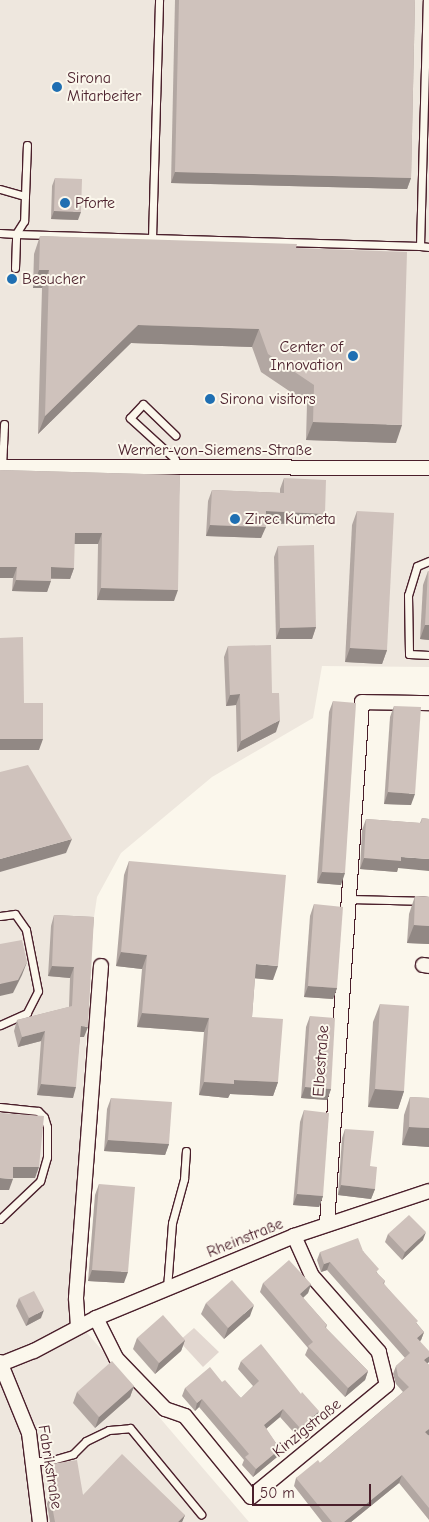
<!DOCTYPE html>
<html>
<head>
<meta charset="utf-8">
<style>
	body { margin:0 }
	#map { position:relative; width:429px; height:1522px; overflow:hidden; background:#fbf7ec; font-family:"Comic Neue",sans-serif }
	div>[style] { position:absolute }
	[style*='--x'] { left:calc(var(--x)*1px); top:calc(var(--y)*1px); width:calc(var(--w)*1px); rotate:calc(var(--a)*1deg) }
	.built>* { inset:0; background:#eee7de }
	.green>* { inset:0; background:#e2d7d0 }
	.roads { filter:drop-shadow(1px 0 #4a1f2b) drop-shadow(-1px 0 #4a1f2b) drop-shadow(0 1px #4a1f2b) drop-shadow(0 -1px #4a1f2b) }
	.service>* { height:7px; margin:-3.5px; padding:0 3.5px; transform-origin:3.5px; border-radius:3.5px; background:#fbf7ec }
	.minor>* { height:14px; margin:-7px; padding:0 7px; transform-origin:7px; border-radius:7px; background:#fbf7ec }
	.wall>* { inset:0; background:#b2a7a2 }
	.shaded-wall>* { inset:0; background:#918884 }
	.building>* { inset:0; background:#cfc2bc }
	.dots>* { width:14px; height:14px; translate:-50% -50%; box-sizing:border-box; border:2px solid #fbf7ec; border-radius:50% }
	span { translate:-50% -50%; white-space:nowrap; text-align:center; line-height:1.15; -webkit-text-stroke:4px #fbf7ec; paint-order:stroke }
	.poi-label { font-size:16px; color:#4a1f2b }
	.left { translate:0 -50%; text-align:left }
	.right { translate:-100% -50%; text-align:right }
	.street-label { font-size:16px; color:#4a1f2b }
	.scale { position:absolute; left:252px; top:1484px; width:119px; height:22px; box-sizing:border-box; border:2px solid #4a1f2b; border-top:0; padding-left:6px; font-size:15px; line-height:18px; white-space:nowrap; color:#4a1f2b; -webkit-text-stroke:4px #fbf7ec; paint-order:stroke }
</style>
</head>
<body>
<div id="map">
	<div class="built">
		<i style="clip-path:polygon(0 0,429px 0,429px 667px,322px 666px,313px 718px,212px 777px,121px 853px,97px 897px,93px 924px,70px 1313px,249px 1522px,0 1522px)"></i>
	</div>
	<div class="green">
		<i style="clip-path:polygon(194px 1328px,219px 1352px,203px 1367px,179px 1341px)"></i>
	</div>
	<div class="roads">
		<div class="service">
			<i style="--x:0;--y:189;--w:26;--a:16"></i>
			<i style="--x:25;--y:196;--w:25;--a:92"></i>
			<i style="--x:24;--y:221;--w:15;--a:122"></i>
			<i style="--x:16;--y:234;--w:16;--a:-176"></i>
			<i style="--x:25;--y:196;--w:51;--a:-87.8"></i>
			<i style="--x:152;--y:238;--w:238;--a:-88.3"></i>
			<i style="--x:420;--y:246;--w:9;--a:6"></i>
			<i style="--x:15;--y:268;--w:34;--a:-88"></i>
			<i style="--x:16;--y:234;--w:404;--a:1.7"></i>
			<i style="--x:420;--y:246;--w:246;--a:-88.4"></i>
			<i style="--x:175;--y:459;--w:61;--a:-137.7"></i>
			<i style="--x:130;--y:418;--w:19;--a:-47"></i>
			<i style="--x:143;--y:404;--w:45;--a:44.1"></i>
			<i style="--x:2;--y:467;--w:43;--a:-87.3"></i>
			<i style="--x:429;--y:561;--w:13;--a:157"></i>
			<i style="--x:417;--y:566;--w:30;--a:107"></i>
			<i style="--x:408;--y:595;--w:59;--a:89"></i>
			<i style="--x:409;--y:654;--w:20;--a:3"></i>
			<i style="--x:350;--y:899;--w:79;--a:1.5"></i>
			<i style="--x:0;--y:916;--w:15;--a:-8"></i>
			<i style="--x:15;--y:914;--w:19;--a:55"></i>
			<i style="--x:26;--y:930;--w:62;--a:78.9"></i>
			<i style="--x:38;--y:991;--w:25;--a:117"></i>
			<i style="--x:27;--y:1013;--w:30;--a:156"></i>
			<i style="--x:0;--y:1107;--w:38;--a:6"></i>
			<i style="--x:38;--y:1111;--w:8;--a:45"></i>
			<i style="--x:44;--y:1117;--w:10;--a:73"></i>
			<i style="--x:47;--y:1127;--w:30;--a:90"></i>
			<i style="--x:47;--y:1157;--w:25;--a:106"></i>
			<i style="--x:40;--y:1181;--w:55;--a:136.5"></i>
			<i style="--x:167;--y:1288;--w:65;--a:-85.6"></i>
			<i style="--x:172;--y:1223;--w:46;--a:-74.7"></i>
			<i style="--x:184;--y:1179;--w:28;--a:-86"></i>
			<i style="--x:33;--y:1461;--w:16;--a:0"></i>
			<i style="--x:49;--y:1461;--w:25;--a:-16"></i>
			<i style="--x:73;--y:1454;--w:18;--a:-45"></i>
			<i style="--x:86;--y:1441;--w:25;--a:-26"></i>
			<i style="--x:109;--y:1430;--w:21;--a:-5"></i>
			<i style="--x:130;--y:1428;--w:112;--a:50.5"></i>
		</div>
		<div class="minor">
			<i style="--x:0;--y:467;--w:429;--a:0.1"></i>
			<i style="--x:423;--y:965;--w:6;--a:9"></i>
			<i style="--x:327;--y:1224;--w:523;--a:-86.16"></i>
			<i style="--x:362;--y:702;--w:67;--a:0.9"></i>
			<i style="--x:96;--y:1318;--w:45;--a:63.4"></i>
			<i style="--x:116;--y:1358;--w:71;--a:46.1"></i>
			<i style="--x:165;--y:1409;--w:21;--a:19"></i>
			<i style="--x:185;--y:1416;--w:104;--a:50.8"></i>
			<i style="--x:251;--y:1497;--w:176;--a:-39.5"></i>
			<i style="--x:387;--y:1385;--w:34;--a:-104"></i>
			<i style="--x:379;--y:1352;--w:101;--a:-131.4"></i>
			<i style="--x:312;--y:1276;--w:44;--a:-114.2"></i>
			<i style="--x:78;--y:1327;--w:29;--a:-94"></i>
			<i style="--x:76;--y:1298;--w:333;--a:-85.7"></i>
			<i style="--x:0;--y:1362;--w:77;--a:67.8"></i>
			<i style="--x:29;--y:1433;--w:90;--a:83"></i>
			<i style="--x:1;--y:1364;--w:35;--a:-22"></i>
			<i style="--x:34;--y:1351;--w:70;--a:-28"></i>
			<i style="--x:96;--y:1318;--w:214;--a:-22.5"></i>
			<i style="--x:294;--y:1236;--w:142;--a:-18.4"></i>
		</div>
	</div>
	<div class="wall">
		<i style="clip-path:polygon(175px 0,415px 0,411px 178px,407px 189px,171px 183px)"></i>
		<i style="clip-path:polygon(55px 178px,78px 220px,51px 219px,52px 186px)"></i>
		<i style="clip-path:polygon(40px 236px,296px 248px,396px 443px,306px 440px,307px 403px,261px 372px,252px 347px,131px 343px,38px 434px,42px 288px,33px 288px,34px 254px)"></i>
		<i style="clip-path:polygon(0 470px,180px 475px,174px 601px,97px 600px,98px 544px,74px 544px,74px 568px,70px 579px,51px 579px,47px 592px,12px 591px,13px 578px)"></i>
		<i style="clip-path:polygon(284px 478px,325px 514px,321px 525px,266px 523px,261px 538px,206px 536px,208px 501px,212px 490px,280px 493px,280px 489px)"></i>
		<i style="clip-path:polygon(357px 511px,387px 650px,382px 664px,345px 662px,352px 525px)"></i>
		<i style="clip-path:polygon(278px 546px,316px 627px,312px 639px,276px 639px,274px 557px)"></i>
		<i style="clip-path:polygon(428px 571px,429px 640px,420px 639px,423px 585px)"></i>
		<i style="clip-path:polygon(228px 646px,272px 693px,276px 732px,237px 752px,236px 705px,226px 706px,224px 657px)"></i>
		<i style="clip-path:polygon(333px 701px,341px 885px,317px 883px,329px 712px)"></i>
		<i style="clip-path:polygon(394px 706px,411px 805px,384px 804px,390px 717px)"></i>
		<i style="clip-path:polygon(422px 818px,429px 819px,398px 868px,397px 872px,360px 869px,362px 830px,366px 819px,420px 823px)"></i>
		<i style="clip-path:polygon(129px 861px,273px 980px,255px 978px,252px 1017px,278px 1082px,273px 1096px,230px 1094px,228px 1098px,199px 1095px,204px 1032px,137px 1027px,142px 969px,116px 966px,124px 875px)"></i>
		<i style="clip-path:polygon(415px 896px,429px 897px,429px 944px,407px 943px,409px 914px)"></i>
		<i style="clip-path:polygon(314px 904px,337px 988px,333px 999px,304px 997px,310px 916px)"></i>
		<i style="clip-path:polygon(54px 915px,94px 917px,84px 1037px,80px 1037px,73px 1098px,37px 1095px,41px 1041px,18px 1047px,14px 1031px,17px 1020px,69px 1007px,70px 978px,48px 976px,51px 926px)"></i>
		<i style="clip-path:polygon(380px 1004px,404px 1091px,398px 1109px,368px 1107px,373px 1022px)"></i>
		<i style="clip-path:polygon(310px 1016px,331px 1089px,327px 1100px,301px 1098px,306px 1027px)"></i>
		<i style="clip-path:polygon(410px 1097px,429px 1098px,429px 1147px,402px 1145px,404px 1115px)"></i>
		<i style="clip-path:polygon(111px 1098px,169px 1144px,165px 1155px,104px 1151px,107px 1109px)"></i>
		<i style="clip-path:polygon(304px 1110px,323px 1196px,319px 1207px,293px 1205px,300px 1122px)"></i>
		<i style="clip-path:polygon(345px 1129px,370px 1166px,375px 1189px,371px 1199px,338px 1195px,342px 1138px)"></i>
		<i style="clip-path:polygon(99px 1184px,124px 1283px,88px 1281px,95px 1195px)"></i>
		<i style="clip-path:polygon(388px 1234px,423px 1240px,402px 1260px,385px 1242px)"></i>
		<i style="clip-path:polygon(363px 1251px,378px 1274px,385px 1281px,384px 1284px,424px 1332px,421px 1340px,420px 1341px,429px 1362px,427px 1363px,429px 1365px,429px 1435px,428px 1435px,429px 1436px,429px 1520px,399px 1483px,351px 1522px,322px 1522px,294px 1486px,296px 1478px,320px 1463px,403px 1392px,396px 1384px,393px 1374px,396px 1366px,405px 1358px,327px 1270px,321px 1272px,317px 1260px,320px 1252px)"></i>
		<i style="clip-path:polygon(263px 1283px,311px 1284px,308px 1293px,303px 1298px,327px 1325px,326px 1328px,368px 1371px,365px 1380px,345px 1397px,305px 1355px,308px 1348px,260px 1292px)"></i>
		<i style="clip-path:polygon(19px 1298px,41px 1318px,26px 1326px,16px 1306px)"></i>
		<i style="clip-path:polygon(206px 1303px,250px 1316px,224px 1339px,201px 1314px)"></i>
		<i style="clip-path:polygon(137px 1338px,185px 1340px,181px 1351px,155px 1374px,133px 1349px)"></i>
		<i style="clip-path:polygon(241px 1361px,316px 1419px,297px 1436px,280px 1417px,266px 1429px,280px 1449px,277px 1457px,253px 1477px,242px 1465px,244px 1460px,199px 1407px,195px 1411px,182px 1396px,185px 1388px,222px 1382px,241px 1398px,253px 1386px,238px 1369px)"></i>
		<i style="clip-path:polygon(134px 1386px,130px 1397px,95px 1428px,73px 1403px,77px 1392px)"></i>
		<i style="clip-path:polygon(51px 1464px,83px 1495px,185px 1515px,182px 1522px,50px 1522px,47px 1504px,50px 1495px,51px 1494px,48px 1473px)"></i>
	</div>
	<div class="shaded-wall">
		<i style="clip-path:polygon(175px 172px,411px 178px,407px 189px,171px 183px)"></i>
		<i style="clip-path:polygon(54px 211px,81px 212px,78px 220px,51px 219px)"></i>
		<i style="clip-path:polygon(39px 270px,49px 270px,42px 288px,33px 288px)"></i>
		<i style="clip-path:polygon(138px 325px,259px 329px,252px 347px,131px 343px,38px 434px,45px 416px)"></i>
		<i style="clip-path:polygon(313px 422px,402px 425px,396px 443px,306px 440px)"></i>
		<i style="clip-path:polygon(266px 511px,325px 514px,321px 525px,262px 523px)"></i>
		<i style="clip-path:polygon(210px 525px,266px 527px,261px 538px,206px 536px)"></i>
		<i style="clip-path:polygon(75px 533px,102px 533px,98px 544px,71px 544px)"></i>
		<i style="clip-path:polygon(0 567px,17px 567px,13px 578px,0 578px)"></i>
		<i style="clip-path:polygon(51px 567px,74px 568px,70px 579px,47px 578px)"></i>
		<i style="clip-path:polygon(16px 580px,51px 581px,47px 592px,12px 591px)"></i>
		<i style="clip-path:polygon(101px 588px,178px 590px,174px 601px,97px 600px)"></i>
		<i style="clip-path:polygon(425px 625px,429px 625px,429px 640px,420px 639px)"></i>
		<i style="clip-path:polygon(316px 627px,312px 639px,276px 639px,280px 628px)"></i>
		<i style="clip-path:polygon(350px 648px,387px 650px,382px 664px,345px 662px)"></i>
		<i style="clip-path:polygon(240px 694px,236px 705px,226px 706px,230px 695px)"></i>
		<i style="clip-path:polygon(280px 720px,276px 732px,237px 752px,241px 741px)"></i>
		<i style="clip-path:polygon(0 739px,43px 739px,39px 750px,0 750px)"></i>
		<i style="clip-path:polygon(388px 792px,415px 794px,411px 805px,384px 804px)"></i>
		<i style="clip-path:polygon(72px 839px,66px 853px,0 872px,0 859px)"></i>
		<i style="clip-path:polygon(401px 857px,429px 859px,429px 871px,398px 868px,397px 872px,360px 869px,364px 858px)"></i>
		<i style="clip-path:polygon(322px 872px,345px 873px,341px 885px,317px 883px)"></i>
		<i style="clip-path:polygon(414px 925px,429px 926px,429px 944px,407px 943px)"></i>
		<i style="clip-path:polygon(121px 952px,147px 955px,142px 969px,116px 966px)"></i>
		<i style="clip-path:polygon(27px 962px,22px 975px,13px 993px,0 996px,0 984px)"></i>
		<i style="clip-path:polygon(256px 964px,278px 966px,273px 980px,251px 978px)"></i>
		<i style="clip-path:polygon(52px 966px,74px 967px,70px 978px,48px 976px)"></i>
		<i style="clip-path:polygon(308px 986px,337px 988px,333px 999px,304px 997px)"></i>
		<i style="clip-path:polygon(142px 1013px,209px 1018px,204px 1032px,137px 1027px)"></i>
		<i style="clip-path:polygon(81px 1026px,88px 1027px,84px 1037px,77px 1037px)"></i>
		<i style="clip-path:polygon(45px 1031px,41px 1041px,18px 1047px,22px 1037px)"></i>
		<i style="clip-path:polygon(234px 1080px,278px 1082px,273px 1096px,230px 1094px,228px 1098px,199px 1095px,204px 1082px)"></i>
		<i style="clip-path:polygon(41px 1084px,76px 1087px,73px 1098px,37px 1095px)"></i>
		<i style="clip-path:polygon(305px 1087px,331px 1089px,327px 1100px,301px 1098px)"></i>
		<i style="clip-path:polygon(375px 1089px,404px 1091px,398px 1109px,368px 1107px)"></i>
		<i style="clip-path:polygon(409px 1127px,429px 1128px,429px 1147px,402px 1145px)"></i>
		<i style="clip-path:polygon(108px 1140px,169px 1144px,165px 1155px,104px 1151px)"></i>
		<i style="clip-path:polygon(13px 1167px,39px 1167px,35px 1178px,9px 1178px)"></i>
		<i style="clip-path:polygon(0 1178px,13px 1179px,9px 1190px,0 1190px)"></i>
		<i style="clip-path:polygon(341px 1185px,375px 1189px,371px 1199px,338px 1195px)"></i>
		<i style="clip-path:polygon(297px 1194px,323px 1196px,319px 1207px,293px 1205px)"></i>
		<i style="clip-path:polygon(426px 1232px,423px 1240px,402px 1260px,405px 1252px)"></i>
		<i style="clip-path:polygon(330px 1262px,327px 1270px,321px 1272px,324px 1264px)"></i>
		<i style="clip-path:polygon(92px 1270px,128px 1272px,124px 1283px,88px 1281px)"></i>
		<i style="clip-path:polygon(311px 1284px,308px 1293px,297px 1303px,300px 1294px)"></i>
		<i style="clip-path:polygon(254px 1305px,250px 1316px,224px 1339px,228px 1328px)"></i>
		<i style="clip-path:polygon(44px 1310px,41px 1318px,26px 1326px,29px 1318px)"></i>
		<i style="clip-path:polygon(424px 1332px,421px 1340px,414px 1346px,417px 1338px)"></i>
		<i style="clip-path:polygon(185px 1340px,181px 1351px,155px 1374px,159px 1363px)"></i>
		<i style="clip-path:polygon(429px 1356px,429px 1362px,421px 1368px,424px 1360px)"></i>
		<i style="clip-path:polygon(368px 1371px,365px 1380px,345px 1397px,348px 1388px)"></i>
		<i style="clip-path:polygon(134px 1386px,130px 1397px,95px 1428px,99px 1417px)"></i>
		<i style="clip-path:polygon(202px 1399px,199px 1407px,195px 1411px,197px 1403px)"></i>
		<i style="clip-path:polygon(283px 1409px,280px 1417px,261px 1433px,264px 1425px)"></i>
		<i style="clip-path:polygon(319px 1411px,316px 1419px,297px 1436px,300px 1428px)"></i>
		<i style="clip-path:polygon(429px 1429px,429px 1435px,423px 1440px,425px 1432px)"></i>
		<i style="clip-path:polygon(280px 1449px,277px 1457px,253px 1477px,256px 1469px)"></i>
		<i style="clip-path:polygon(402px 1475px,399px 1483px,351px 1522px,344px 1522px)"></i>
		<i style="clip-path:polygon(185px 1515px,182px 1522px,178px 1522px)"></i>
	</div>
	<div class="building">
		<i style="clip-path:polygon(179px 0,415px 0,411px 178px,175px 172px)"></i>
		<i style="clip-path:polygon(55px 178px,82px 179px,81px 212px,54px 211px)"></i>
		<i style="clip-path:polygon(40px 236px,297px 244px,296px 248px,407px 252px,402px 425px,313px 422px,314px 385px,268px 354px,259px 329px,138px 325px,45px 416px,49px 270px,39px 270px)"></i>
		<i style="clip-path:polygon(0 470px,180px 475px,178px 590px,101px 588px,102px 533px,75px 533px,74px 568px,51px 567px,51px 581px,16px 580px,17px 567px,0 567px)"></i>
		<i style="clip-path:polygon(284px 478px,326px 480px,325px 514px,266px 511px,266px 527px,210px 525px,212px 490px,284px 493px)"></i>
		<i style="clip-path:polygon(357px 511px,394px 513px,387px 650px,350px 648px)"></i>
		<i style="clip-path:polygon(314px 545px,316px 627px,280px 628px,278px 546px)"></i>
		<i style="clip-path:polygon(428px 571px,429px 571px,429px 625px,425px 625px)"></i>
		<i style="clip-path:polygon(23px 637px,24px 703px,43px 703px,43px 739px,0 739px,0 638px)"></i>
		<i style="clip-path:polygon(271px 645px,272px 693px,279px 693px,280px 720px,241px 741px,240px 694px,230px 695px,228px 646px)"></i>
		<i style="clip-path:polygon(333px 701px,356px 703px,345px 873px,322px 872px)"></i>
		<i style="clip-path:polygon(394px 706px,421px 707px,415px 794px,388px 792px)"></i>
		<i style="clip-path:polygon(28px 765px,72px 839px,0 859px,0 772px)"></i>
		<i style="clip-path:polygon(422px 818px,429px 819px,429px 859px,401px 857px,401px 861px,364px 858px,366px 819px,421px 823px)"></i>
		<i style="clip-path:polygon(129px 861px,286px 875px,278px 966px,256px 964px,252px 1017px,283px 1019px,278px 1082px,234px 1080px,234px 1084px,204px 1082px,209px 1018px,142px 1013px,147px 955px,121px 952px)"></i>
		<i style="clip-path:polygon(415px 896px,429px 897px,429px 926px,414px 925px)"></i>
		<i style="clip-path:polygon(314px 904px,343px 907px,337px 988px,308px 986px)"></i>
		<i style="clip-path:polygon(54px 915px,94px 917px,88px 1027px,81px 1026px,76px 1087px,41px 1084px,45px 1031px,22px 1037px,17px 1020px,72px 1006px,74px 967px,52px 966px)"></i>
		<i style="clip-path:polygon(22px 940px,27px 962px,18px 980px,0 984px,0 944px)"></i>
		<i style="clip-path:polygon(380px 1004px,409px 1006px,404px 1091px,375px 1089px)"></i>
		<i style="clip-path:polygon(310px 1016px,335px 1018px,331px 1089px,305px 1087px)"></i>
		<i style="clip-path:polygon(410px 1097px,429px 1098px,429px 1128px,409px 1127px)"></i>
		<i style="clip-path:polygon(111px 1098px,172px 1102px,169px 1144px,108px 1140px)"></i>
		<i style="clip-path:polygon(304px 1110px,329px 1113px,323px 1196px,297px 1194px)"></i>
		<i style="clip-path:polygon(0 1113px,44px 1116px,39px 1167px,13px 1167px,13px 1179px,0 1178px)"></i>
		<i style="clip-path:polygon(345px 1129px,374px 1131px,370px 1166px,377px 1167px,375px 1189px,341px 1185px)"></i>
		<i style="clip-path:polygon(99px 1184px,135px 1187px,128px 1272px,92px 1270px)"></i>
		<i style="clip-path:polygon(409px 1215px,426px 1232px,405px 1252px,388px 1234px)"></i>
		<i style="clip-path:polygon(358px 1238px,363px 1251px,379px 1269px,376px 1272px,385px 1281px,383px 1283px,418px 1321px,416px 1323px,424px 1332px,417px 1338px,429px 1351px,429px 1356px,424px 1360px,429px 1365px,429px 1429px,425px 1432px,429px 1436px,429px 1508px,402px 1475px,344px 1522px,332px 1522px,296px 1478px,318px 1460px,320px 1463px,409px 1387px,398px 1376px,396px 1366px,410px 1353px,330px 1262px,324px 1264px,320px 1252px)"></i>
		<i style="clip-path:polygon(289px 1260px,311px 1284px,300px 1294px,327px 1325px,325px 1327px,368px 1371px,348px 1388px,308px 1346px,313px 1342px,263px 1283px)"></i>
		<i style="clip-path:polygon(232px 1280px,254px 1305px,228px 1328px,206px 1303px)"></i>
		<i style="clip-path:polygon(34px 1291px,44px 1310px,29px 1318px,19px 1298px)"></i>
		<i style="clip-path:polygon(163px 1315px,185px 1340px,159px 1363px,137px 1338px)"></i>
		<i style="clip-path:polygon(261px 1344px,301px 1394px,302px 1392px,319px 1411px,300px 1428px,283px 1409px,264px 1425px,280px 1449px,256px 1469px,245px 1457px,249px 1454px,202px 1399px,197px 1403px,185px 1388px,210px 1367px,222px 1382px,225px 1380px,241px 1398px,259px 1381px,241px 1361px)"></i>
		<i style="clip-path:polygon(112px 1361px,134px 1386px,99px 1417px,77px 1392px)"></i>
		<i style="clip-path:polygon(122px 1454px,185px 1515px,178px 1522px,55px 1522px,50px 1495px,56px 1494px,51px 1464px,77px 1460px,83px 1495px)"></i>
	</div>
	<div class="dots">
		<i style="left:57px;top:87px;background:#1f6fb2"></i>
		<i style="left:65px;top:203px;background:#1f6fb2"></i>
		<i style="left:12px;top:279px;background:#1f6fb2"></i>
		<i style="left:353px;top:356px;background:#1f6fb2"></i>
		<i style="left:210px;top:399px;background:#1f6fb2"></i>
		<i style="left:235px;top:519px;background:#1f6fb2"></i>
	</div>
	<div class="poi-label">
		<span class="left" style="left:67px;top:87px">Sirona<br>Mitarbeiter</span>
		<span class="left" style="left:75px;top:203px">Pforte</span>
		<span class="left" style="left:22px;top:279px">Besucher</span>
		<span class="right" style="left:343px;top:356px">Center of<br>Innovation</span>
		<span class="left" style="left:220px;top:399px">Sirona visitors</span>
		<span class="left" style="left:245px;top:519px">Zirec Kumeta</span>
	</div>
	<div class="street-label">
		<span style="left:215px;top:450px">Werner-von-Siemens-Straße</span>
		<span style="left:321px;top:1061px;rotate:-86deg">Elbestraße</span>
		<span style="left:245px;top:1238px;rotate:-22deg">Rheinstraße</span>
		<span style="left:307px;top:1428px;rotate:-39deg">Kinzigstraße</span>
		<span style="left:50px;top:1467px;rotate:81deg">Fabrikstraße</span>
	</div>
	<div class="scale">50 m</div>
</div>
</body>
</html>
